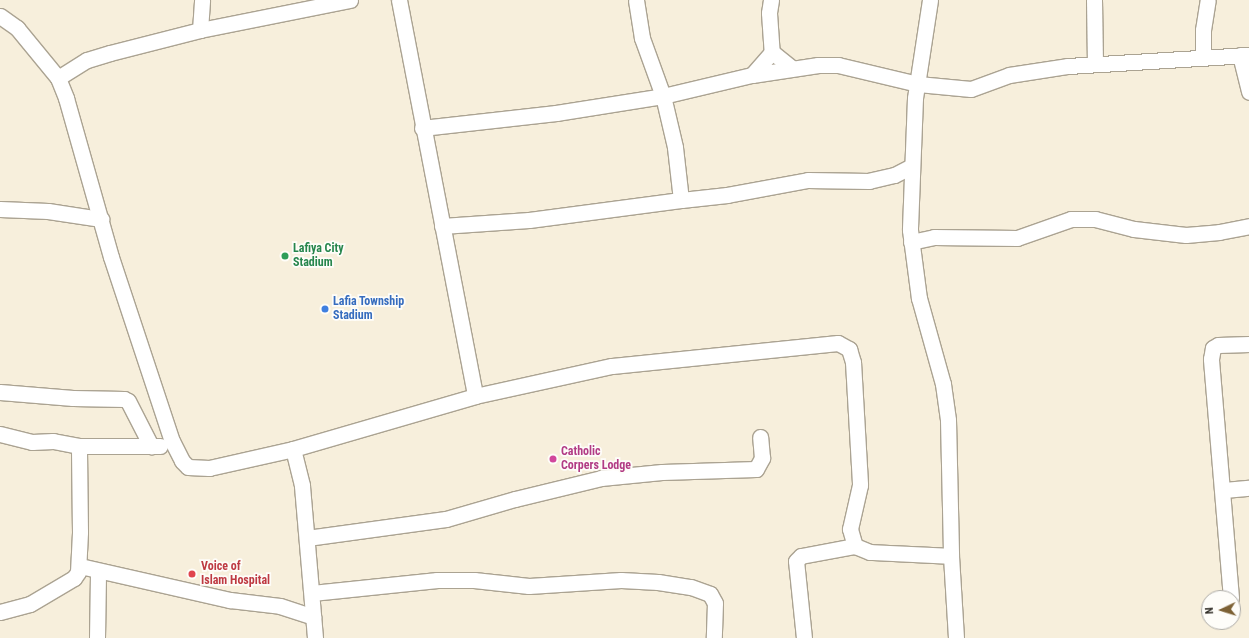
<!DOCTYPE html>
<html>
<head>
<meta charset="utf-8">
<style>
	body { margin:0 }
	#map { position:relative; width:1249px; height:638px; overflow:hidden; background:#f7efdc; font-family:"Roboto Condensed",sans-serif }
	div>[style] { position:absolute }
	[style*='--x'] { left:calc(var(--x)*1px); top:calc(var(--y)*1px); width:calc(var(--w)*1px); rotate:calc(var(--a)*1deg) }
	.roads { filter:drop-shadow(1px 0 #aba392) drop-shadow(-1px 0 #aba392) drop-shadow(0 1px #aba392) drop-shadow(0 -1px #aba392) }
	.minor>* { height:15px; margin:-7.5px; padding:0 7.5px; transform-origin:7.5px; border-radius:7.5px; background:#fff }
	.dots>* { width:11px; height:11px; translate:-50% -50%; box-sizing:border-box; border:2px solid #fefdf9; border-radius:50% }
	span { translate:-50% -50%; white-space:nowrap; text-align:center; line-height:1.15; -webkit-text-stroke:3.5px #fefdf9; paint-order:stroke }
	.leisure-label { font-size:12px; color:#27864d; font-weight:700 }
	.left { translate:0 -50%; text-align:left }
	.shop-label { font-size:12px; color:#366cbe; font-weight:700 }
	.hotel-label { font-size:12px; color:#b23c85; font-weight:700 }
	.health-label { font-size:12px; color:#be3a42; font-weight:700 }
	.north { position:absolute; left:1201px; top:590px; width:40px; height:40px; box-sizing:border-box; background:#fefdf9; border:1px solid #acaaa5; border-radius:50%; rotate:266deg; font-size:11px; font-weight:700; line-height:16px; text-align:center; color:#302d26 }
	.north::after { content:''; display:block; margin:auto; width:14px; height:18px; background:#7d6134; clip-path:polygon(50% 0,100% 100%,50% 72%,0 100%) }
</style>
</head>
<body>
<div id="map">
	<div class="roads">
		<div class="minor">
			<i style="--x:399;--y:0;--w:403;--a:79.1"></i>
			<i style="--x:771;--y:0;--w:13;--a:99"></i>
			<i style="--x:769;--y:13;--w:39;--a:86"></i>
			<i style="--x:930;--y:0;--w:99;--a:98.7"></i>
			<i style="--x:915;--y:98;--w:132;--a:92.2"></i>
			<i style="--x:910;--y:230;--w:69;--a:82.5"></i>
			<i style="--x:919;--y:298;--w:89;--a:74.4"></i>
			<i style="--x:943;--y:384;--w:36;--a:82"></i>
			<i style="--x:948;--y:420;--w:136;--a:88.7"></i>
			<i style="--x:951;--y:556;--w:82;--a:86.5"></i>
			<i style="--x:1094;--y:0;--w:63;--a:89.1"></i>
			<i style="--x:0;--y:16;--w:21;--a:35"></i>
			<i style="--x:17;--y:28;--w:65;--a:50.6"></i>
			<i style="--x:58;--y:78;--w:22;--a:68"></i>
			<i style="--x:66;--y:98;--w:165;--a:74.2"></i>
			<i style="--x:111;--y:257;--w:194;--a:71.7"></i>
			<i style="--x:172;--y:441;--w:22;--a:63"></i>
			<i style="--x:182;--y:461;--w:8;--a:45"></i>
			<i style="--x:188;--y:467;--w:21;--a:3"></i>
			<i style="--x:209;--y:468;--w:86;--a:-12.7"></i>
			<i style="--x:293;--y:449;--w:38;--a:76"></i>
			<i style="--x:302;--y:486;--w:153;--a:85.1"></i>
			<i style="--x:200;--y:30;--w:30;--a:-86"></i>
			<i style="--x:1240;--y:55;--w:38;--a:76"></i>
			<i style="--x:1203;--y:57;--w:27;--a:-90"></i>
			<i style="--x:1203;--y:30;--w:30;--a:-81"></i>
			<i style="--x:752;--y:75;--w:30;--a:-49"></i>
			<i style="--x:772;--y:52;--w:26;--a:39"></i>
			<i style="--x:58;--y:78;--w:34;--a:-32"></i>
			<i style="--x:87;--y:60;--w:24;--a:-17"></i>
			<i style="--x:110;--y:53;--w:93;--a:-14.3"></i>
			<i style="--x:200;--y:30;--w:153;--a:-11.3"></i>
			<i style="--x:422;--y:128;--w:135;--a:-6.4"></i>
			<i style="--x:556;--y:113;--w:108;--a:-9"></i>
			<i style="--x:663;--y:96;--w:62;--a:-109.9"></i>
			<i style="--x:642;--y:38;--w:38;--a:-99"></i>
			<i style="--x:912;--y:166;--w:20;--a:153"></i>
			<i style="--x:894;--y:175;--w:26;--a:167"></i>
			<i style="--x:869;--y:181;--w:61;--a:-179.1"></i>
			<i style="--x:808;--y:180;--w:82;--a:169.5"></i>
			<i style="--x:727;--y:195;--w:46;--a:173.8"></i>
			<i style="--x:681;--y:200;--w:53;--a:-96.5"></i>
			<i style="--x:675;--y:147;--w:52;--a:-103.2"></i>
			<i style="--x:663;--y:96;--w:91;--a:-13.3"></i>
			<i style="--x:752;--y:75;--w:67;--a:-8.6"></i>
			<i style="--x:818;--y:65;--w:20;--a:0"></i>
			<i style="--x:838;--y:65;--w:82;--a:13.4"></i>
			<i style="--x:918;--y:84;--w:53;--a:5.4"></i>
			<i style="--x:971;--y:89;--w:40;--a:-20.2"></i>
			<i style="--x:1009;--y:75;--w:60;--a:-8.7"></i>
			<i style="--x:1068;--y:66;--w:181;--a:-3.5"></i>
			<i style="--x:0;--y:209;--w:48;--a:2.4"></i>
			<i style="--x:48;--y:211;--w:54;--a:8.6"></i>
			<i style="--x:442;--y:226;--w:87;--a:-3.9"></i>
			<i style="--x:529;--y:220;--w:153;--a:-7.5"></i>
			<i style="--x:911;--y:242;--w:24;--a:-12"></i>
			<i style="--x:934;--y:237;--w:83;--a:0.7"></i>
			<i style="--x:1017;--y:238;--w:57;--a:-19.4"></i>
			<i style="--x:1071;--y:219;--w:24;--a:0"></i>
			<i style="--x:1095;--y:219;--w:40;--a:14.4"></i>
			<i style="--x:1134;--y:229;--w:52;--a:6.6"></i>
			<i style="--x:1186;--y:235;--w:33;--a:-5"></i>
			<i style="--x:1219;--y:232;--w:31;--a:-11"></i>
			<i style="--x:0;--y:392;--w:73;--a:4.7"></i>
			<i style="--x:73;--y:398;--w:51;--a:1.1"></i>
			<i style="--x:124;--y:399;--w:4;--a:27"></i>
			<i style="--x:128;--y:401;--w:51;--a:62.9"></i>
			<i style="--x:0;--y:434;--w:33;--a:14"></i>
			<i style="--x:32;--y:442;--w:21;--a:-3"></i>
			<i style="--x:53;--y:441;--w:26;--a:11"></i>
			<i style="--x:79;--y:446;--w:81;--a:0"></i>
			<i style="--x:293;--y:449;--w:190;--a:-16.2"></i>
			<i style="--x:475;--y:396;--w:140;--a:-12.4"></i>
			<i style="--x:612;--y:366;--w:227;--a:-5.8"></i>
			<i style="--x:838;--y:343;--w:13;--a:29"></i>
			<i style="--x:849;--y:349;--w:14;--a:73"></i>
			<i style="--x:853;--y:362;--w:123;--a:86.7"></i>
			<i style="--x:860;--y:485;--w:45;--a:102.8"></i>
			<i style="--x:850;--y:529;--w:18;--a:74"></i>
			<i style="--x:855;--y:546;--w:16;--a:22"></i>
			<i style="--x:870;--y:552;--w:81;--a:2.8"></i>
			<i style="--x:1224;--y:490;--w:25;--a:-5"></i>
			<i style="--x:307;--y:538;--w:140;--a:-7.8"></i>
			<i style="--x:446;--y:519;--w:72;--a:-16.2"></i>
			<i style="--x:515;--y:499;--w:89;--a:-13.7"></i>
			<i style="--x:601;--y:478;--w:61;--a:-5.6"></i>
			<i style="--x:662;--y:472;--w:94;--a:-1.8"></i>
			<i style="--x:756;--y:469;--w:13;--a:-61"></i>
			<i style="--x:762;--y:458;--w:21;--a:-95"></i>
			<i style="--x:80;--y:566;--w:154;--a:12.8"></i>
			<i style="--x:230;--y:600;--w:50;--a:6.8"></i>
			<i style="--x:280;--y:606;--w:35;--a:18"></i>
			<i style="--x:312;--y:593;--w:126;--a:-5.9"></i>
			<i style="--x:437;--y:580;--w:37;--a:0"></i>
			<i style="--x:474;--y:580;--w:55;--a:6.2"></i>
			<i style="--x:529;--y:586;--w:92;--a:-3.7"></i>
			<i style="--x:621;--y:580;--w:37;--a:3"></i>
			<i style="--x:658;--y:582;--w:33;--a:9"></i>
			<i style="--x:691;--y:587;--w:20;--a:20"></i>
			<i style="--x:710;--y:594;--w:10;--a:61"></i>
			<i style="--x:715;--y:603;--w:35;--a:92"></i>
			<i style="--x:1231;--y:598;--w:240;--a:-94.8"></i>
			<i style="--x:1211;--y:359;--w:11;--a:-80"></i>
			<i style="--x:1213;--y:348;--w:6;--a:-31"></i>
			<i style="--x:1218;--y:345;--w:31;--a:-2"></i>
			<i style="--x:0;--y:612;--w:31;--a:-15"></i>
			<i style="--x:30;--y:604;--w:51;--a:-30.6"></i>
			<i style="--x:74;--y:578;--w:7;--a:-56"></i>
			<i style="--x:78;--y:572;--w:40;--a:-87.1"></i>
			<i style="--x:80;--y:532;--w:86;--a:-90.7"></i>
			<i style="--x:97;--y:638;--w:66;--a:-89.1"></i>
			<i style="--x:804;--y:638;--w:77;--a:-95.9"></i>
			<i style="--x:796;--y:561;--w:7;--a:-45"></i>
			<i style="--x:801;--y:556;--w:55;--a:-10.5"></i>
		</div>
	</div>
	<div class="dots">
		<i style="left:285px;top:256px;background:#2e9e5b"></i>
		<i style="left:325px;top:309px;background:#3f7fe0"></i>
		<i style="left:553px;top:459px;background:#d1479c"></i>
		<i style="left:192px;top:574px;background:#e0444e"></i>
	</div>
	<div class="leisure-label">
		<span class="left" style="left:293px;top:256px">Lafiya City<br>Stadium</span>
	</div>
	<div class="shop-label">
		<span class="left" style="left:333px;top:309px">Lafia Township<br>Stadium</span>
	</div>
	<div class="hotel-label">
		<span class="left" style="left:561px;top:459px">Catholic<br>Corpers Lodge</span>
	</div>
	<div class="health-label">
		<span class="left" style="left:201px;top:574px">Voice of<br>Islam Hospital</span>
	</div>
	<div class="north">N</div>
</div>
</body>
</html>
